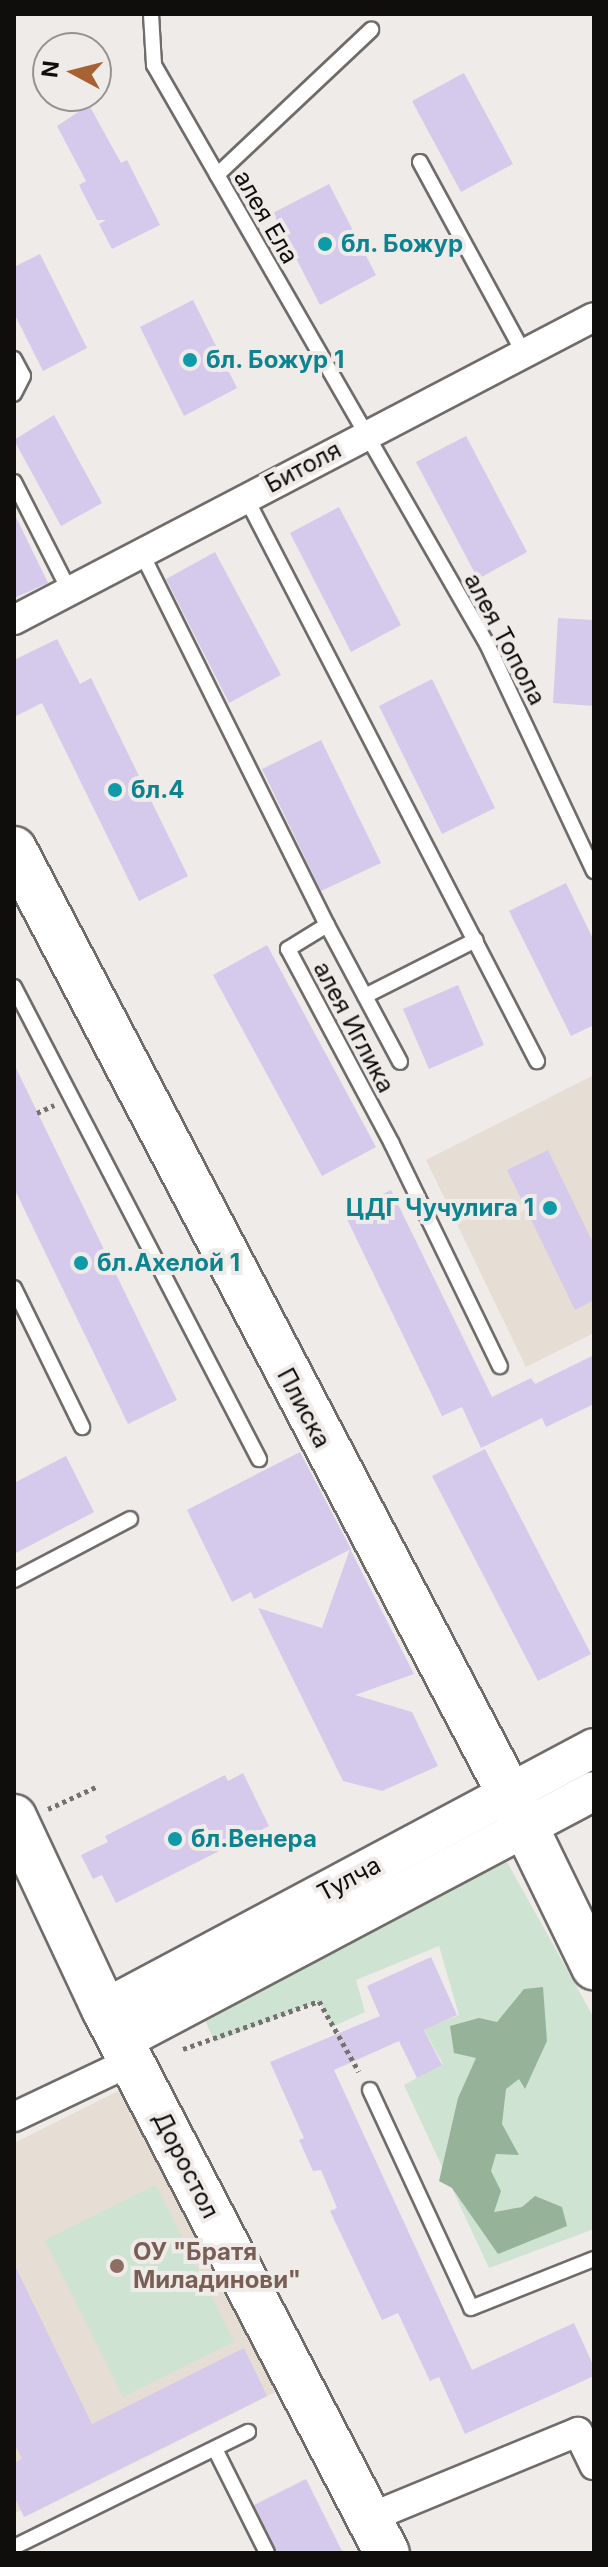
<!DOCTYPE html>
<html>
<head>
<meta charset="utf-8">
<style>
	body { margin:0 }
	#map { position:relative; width:608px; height:2567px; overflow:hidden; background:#efebe8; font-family:Inter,sans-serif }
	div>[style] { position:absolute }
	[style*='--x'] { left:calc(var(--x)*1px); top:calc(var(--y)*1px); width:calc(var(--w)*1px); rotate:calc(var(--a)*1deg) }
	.built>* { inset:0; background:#e6ddd4 }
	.green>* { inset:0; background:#cfe3d2 }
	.forest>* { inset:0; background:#96b39a }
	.building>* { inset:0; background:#d5caec }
	.path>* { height:5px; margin-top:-2.5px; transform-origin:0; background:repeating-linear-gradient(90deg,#747170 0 4px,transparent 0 8px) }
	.roads { filter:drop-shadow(2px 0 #6f6c69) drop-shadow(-2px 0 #6f6c69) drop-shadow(0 2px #6f6c69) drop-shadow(0 -2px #6f6c69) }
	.lane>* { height:14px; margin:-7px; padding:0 7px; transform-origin:7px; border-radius:7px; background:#fff }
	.street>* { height:28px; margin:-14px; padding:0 14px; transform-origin:14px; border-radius:14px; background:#fff }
	.secondary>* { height:38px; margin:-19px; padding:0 19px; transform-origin:19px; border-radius:19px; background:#fff }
	.primary>* { height:44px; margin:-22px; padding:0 22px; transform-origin:22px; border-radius:22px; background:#fff }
	.dots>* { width:22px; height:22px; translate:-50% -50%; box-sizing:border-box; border:4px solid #efebe8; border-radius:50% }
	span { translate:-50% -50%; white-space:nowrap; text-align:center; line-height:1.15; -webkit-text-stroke:8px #efebe8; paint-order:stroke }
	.street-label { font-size:24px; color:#0f0e0d }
	.culture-label { font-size:24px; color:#0d838f; font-weight:700 }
	.left { translate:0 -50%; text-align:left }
	.right { translate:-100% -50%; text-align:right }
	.education-label { font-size:24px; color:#785e54; font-weight:700 }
	.frame { position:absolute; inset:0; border:16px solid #0f0e0d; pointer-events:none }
	.north { position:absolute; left:32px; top:32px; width:80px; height:80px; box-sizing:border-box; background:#efebe8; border:2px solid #959390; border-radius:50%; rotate:277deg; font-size:22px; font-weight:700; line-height:32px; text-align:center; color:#0f0e0d }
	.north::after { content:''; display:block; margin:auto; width:28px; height:36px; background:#a66232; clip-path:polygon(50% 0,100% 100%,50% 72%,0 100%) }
</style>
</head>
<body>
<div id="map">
	<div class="built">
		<i style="clip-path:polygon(594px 1075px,594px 1333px,526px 1367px,426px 1160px)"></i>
		<i style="clip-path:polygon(130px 2085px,280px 2390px,25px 2517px,21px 2510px,14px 2513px,14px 2143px)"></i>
	</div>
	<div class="green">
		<i style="clip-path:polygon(507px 1862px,594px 2018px,594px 2229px,489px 2268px,404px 2085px,443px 2064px,424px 2029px,459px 2015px,439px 1946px,356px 1980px,365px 2012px,332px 2027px,319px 2001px,215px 2042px,201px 2012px)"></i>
		<i style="clip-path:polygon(156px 2185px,234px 2342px,123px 2397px,45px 2240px)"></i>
	</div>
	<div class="forest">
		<i style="clip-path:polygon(543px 1987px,547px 2041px,525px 2089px,519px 2079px,506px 2089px,502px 2124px,519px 2155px,496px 2154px,491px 2171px,501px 2191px,494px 2212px,522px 2207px,535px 2196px,562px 2207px,567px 2226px,498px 2254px,452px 2188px,439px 2181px,458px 2098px,476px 2058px,454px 2053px,450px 2026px,479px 2018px,497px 2022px,524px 1989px)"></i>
	</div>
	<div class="building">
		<i style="clip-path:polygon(464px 73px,513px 164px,461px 192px,412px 101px)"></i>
		<i style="clip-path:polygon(89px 105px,121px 163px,127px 160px,160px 225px,112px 249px,99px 224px,106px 220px,97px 220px,79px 185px,86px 181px,57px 126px)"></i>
		<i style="clip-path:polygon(329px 184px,376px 275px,320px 305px,273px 213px)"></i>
		<i style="clip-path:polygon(40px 254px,87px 348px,43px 371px,14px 313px,14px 267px)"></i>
		<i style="clip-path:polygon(193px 300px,237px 388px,184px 416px,140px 327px)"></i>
		<i style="clip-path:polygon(54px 415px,102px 503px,61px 526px,14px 440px)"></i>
		<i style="clip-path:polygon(466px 436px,527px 552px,478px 579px,416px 462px)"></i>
		<i style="clip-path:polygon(339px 507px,401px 625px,351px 652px,290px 533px)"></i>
		<i style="clip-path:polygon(14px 513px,48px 583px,14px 598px)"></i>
		<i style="clip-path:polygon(215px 552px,281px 675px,229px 703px,166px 579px)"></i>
		<i style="clip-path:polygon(558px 618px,594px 620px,594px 706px,553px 703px)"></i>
		<i style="clip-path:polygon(57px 639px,80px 684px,91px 678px,188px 876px,139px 901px,42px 703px,14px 717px,14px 660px)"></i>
		<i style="clip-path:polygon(432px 679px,495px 808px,442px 834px,379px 706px)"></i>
		<i style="clip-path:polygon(321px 740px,381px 863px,321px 891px,262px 769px)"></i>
		<i style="clip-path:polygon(566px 883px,594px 941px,594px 1025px,571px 1036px,509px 911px)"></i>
		<i style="clip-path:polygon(267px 945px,376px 1147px,322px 1176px,213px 975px)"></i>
		<i style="clip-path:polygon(458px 985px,484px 1045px,429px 1069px,403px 1009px)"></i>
		<i style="clip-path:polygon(14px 1064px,177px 1400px,128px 1424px,14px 1188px)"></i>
		<i style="clip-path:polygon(548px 1150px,594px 1245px,594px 1300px,575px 1310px,507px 1170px)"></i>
		<i style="clip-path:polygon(391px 1190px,492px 1397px,531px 1378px,535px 1384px,594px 1355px,594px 1404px,546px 1427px,542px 1418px,481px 1448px,462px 1407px,442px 1416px,344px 1213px)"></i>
		<i style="clip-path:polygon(485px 1449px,591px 1654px,538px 1681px,432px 1476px)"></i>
		<i style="clip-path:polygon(300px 1452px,351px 1549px,254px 1599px,251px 1592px,232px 1602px,187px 1510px)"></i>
		<i style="clip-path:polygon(66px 1456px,94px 1512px,14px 1554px,14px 1483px)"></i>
		<i style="clip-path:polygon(350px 1549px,414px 1674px,355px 1695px,412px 1712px,438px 1766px,382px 1791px,343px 1781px,258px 1608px,322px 1628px)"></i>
		<i style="clip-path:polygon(243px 1773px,269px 1826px,116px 1903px,102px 1875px,93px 1879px,81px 1855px,108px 1842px,105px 1836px,225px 1775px,228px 1781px)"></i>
		<i style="clip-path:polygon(431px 1957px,457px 2015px,424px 2030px,442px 2065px,417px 2078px,399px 2041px,334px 2070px,472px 2370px,574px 2323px,594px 2367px,594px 2376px,465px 2434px,439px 2377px,430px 2381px,398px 2313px,382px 2320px,330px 2211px,337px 2208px,321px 2170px,313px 2171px,299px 2140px,304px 2138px,270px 2062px,380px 2016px,367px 1986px)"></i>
		<i style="clip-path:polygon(14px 2264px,92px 2424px,244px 2348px,267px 2396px,24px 2517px,14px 2496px,14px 2463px,22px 2459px,14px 2442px)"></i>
		<i style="clip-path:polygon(306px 2479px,343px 2553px,277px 2553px,254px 2505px)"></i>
	</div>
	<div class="path">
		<i style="--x:37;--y:1113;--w:19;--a:-25"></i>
		<i style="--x:48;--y:1809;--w:55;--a:-24.7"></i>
		<i style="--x:183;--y:2049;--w:144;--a:-19.4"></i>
		<i style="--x:319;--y:2001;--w:81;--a:60.6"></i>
	</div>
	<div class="roads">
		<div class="lane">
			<i style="--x:151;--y:14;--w:51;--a:86.6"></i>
			<i style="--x:154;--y:65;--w:668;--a:60.1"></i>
			<i style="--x:487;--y:644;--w:251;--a:64.8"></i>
			<i style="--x:420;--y:162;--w:216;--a:61.5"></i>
			<i style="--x:217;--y:175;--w:212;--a:-43.3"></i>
			<i style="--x:14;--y:359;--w:19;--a:62"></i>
			<i style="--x:23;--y:376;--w:20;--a:117"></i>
			<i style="--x:14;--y:482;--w:123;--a:63"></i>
			<i style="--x:246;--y:498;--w:634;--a:62.67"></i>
			<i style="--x:142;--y:554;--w:415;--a:63.5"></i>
			<i style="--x:327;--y:925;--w:46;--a:148.4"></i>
			<i style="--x:288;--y:949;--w:221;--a:61.9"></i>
			<i style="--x:392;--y:1144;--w:247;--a:64.1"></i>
			<i style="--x:327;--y:925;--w:155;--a:61.9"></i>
			<i style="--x:14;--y:987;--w:532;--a:62.57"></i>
			<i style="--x:365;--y:996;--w:124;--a:-26.8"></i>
			<i style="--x:14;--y:1288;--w:155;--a:63.9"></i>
			<i style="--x:14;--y:1580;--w:131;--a:-27.7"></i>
			<i style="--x:370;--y:2090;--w:240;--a:65.1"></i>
			<i style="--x:471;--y:2308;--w:132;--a:-21.7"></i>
			<i style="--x:215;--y:2449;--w:116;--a:63.4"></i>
			<i style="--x:14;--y:2547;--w:261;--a:-26.2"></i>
		</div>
		<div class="street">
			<i style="--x:14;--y:620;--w:654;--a:-27.58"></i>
			<i style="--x:14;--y:2117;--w:131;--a:-25.4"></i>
			<i style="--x:369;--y:2518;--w:226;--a:-22.4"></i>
			<i style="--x:578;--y:2432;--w:37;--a:64"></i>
		</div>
		<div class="secondary">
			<i style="--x:104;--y:2009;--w:555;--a:-28.04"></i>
			<i style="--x:122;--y:2041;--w:534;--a:-27.91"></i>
		</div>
		<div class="primary">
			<i style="--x:14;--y:849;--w:1066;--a:62.33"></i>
			<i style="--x:509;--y:1793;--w:194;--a:64"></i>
			<i style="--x:14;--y:1817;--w:212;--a:64.9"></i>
			<i style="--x:104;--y:2009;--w:613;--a:62.52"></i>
		</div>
	</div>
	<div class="dots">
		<i style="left:325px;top:244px;background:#0f9aa8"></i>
		<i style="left:190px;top:360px;background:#0f9aa8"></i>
		<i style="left:115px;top:790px;background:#0f9aa8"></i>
		<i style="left:550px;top:1208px;background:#0f9aa8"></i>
		<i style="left:81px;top:1263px;background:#0f9aa8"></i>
		<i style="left:175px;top:1839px;background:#0f9aa8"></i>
		<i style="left:117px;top:2266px;background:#8d6e63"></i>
	</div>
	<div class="street-label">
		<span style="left:266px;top:217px;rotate:60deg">алея Ела</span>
		<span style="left:303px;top:467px;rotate:-28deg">Битоля</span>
		<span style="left:505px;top:639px;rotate:62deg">алея Топола</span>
		<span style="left:354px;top:1027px;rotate:62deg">алея Иглика</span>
		<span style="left:304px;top:1408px;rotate:62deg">Плиска</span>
		<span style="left:349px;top:1879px;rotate:-28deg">Тулча</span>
		<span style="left:186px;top:2165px;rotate:63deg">Доростол</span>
	</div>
	<div class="culture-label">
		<span class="left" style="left:341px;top:244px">бл. Божур</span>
		<span class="left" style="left:206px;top:360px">бл. Божур 1</span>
		<span class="left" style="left:131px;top:790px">бл.4</span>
		<span class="right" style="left:534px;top:1208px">ЦДГ Чучулига 1</span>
		<span class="left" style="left:97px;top:1263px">бл.Ахелой 1</span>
		<span class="left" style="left:191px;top:1839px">бл.Венера</span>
	</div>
	<div class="education-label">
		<span class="left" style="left:133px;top:2266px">ОУ "Братя<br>Миладинови"</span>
	</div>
	<div class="frame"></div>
	<div class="north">N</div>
</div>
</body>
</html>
